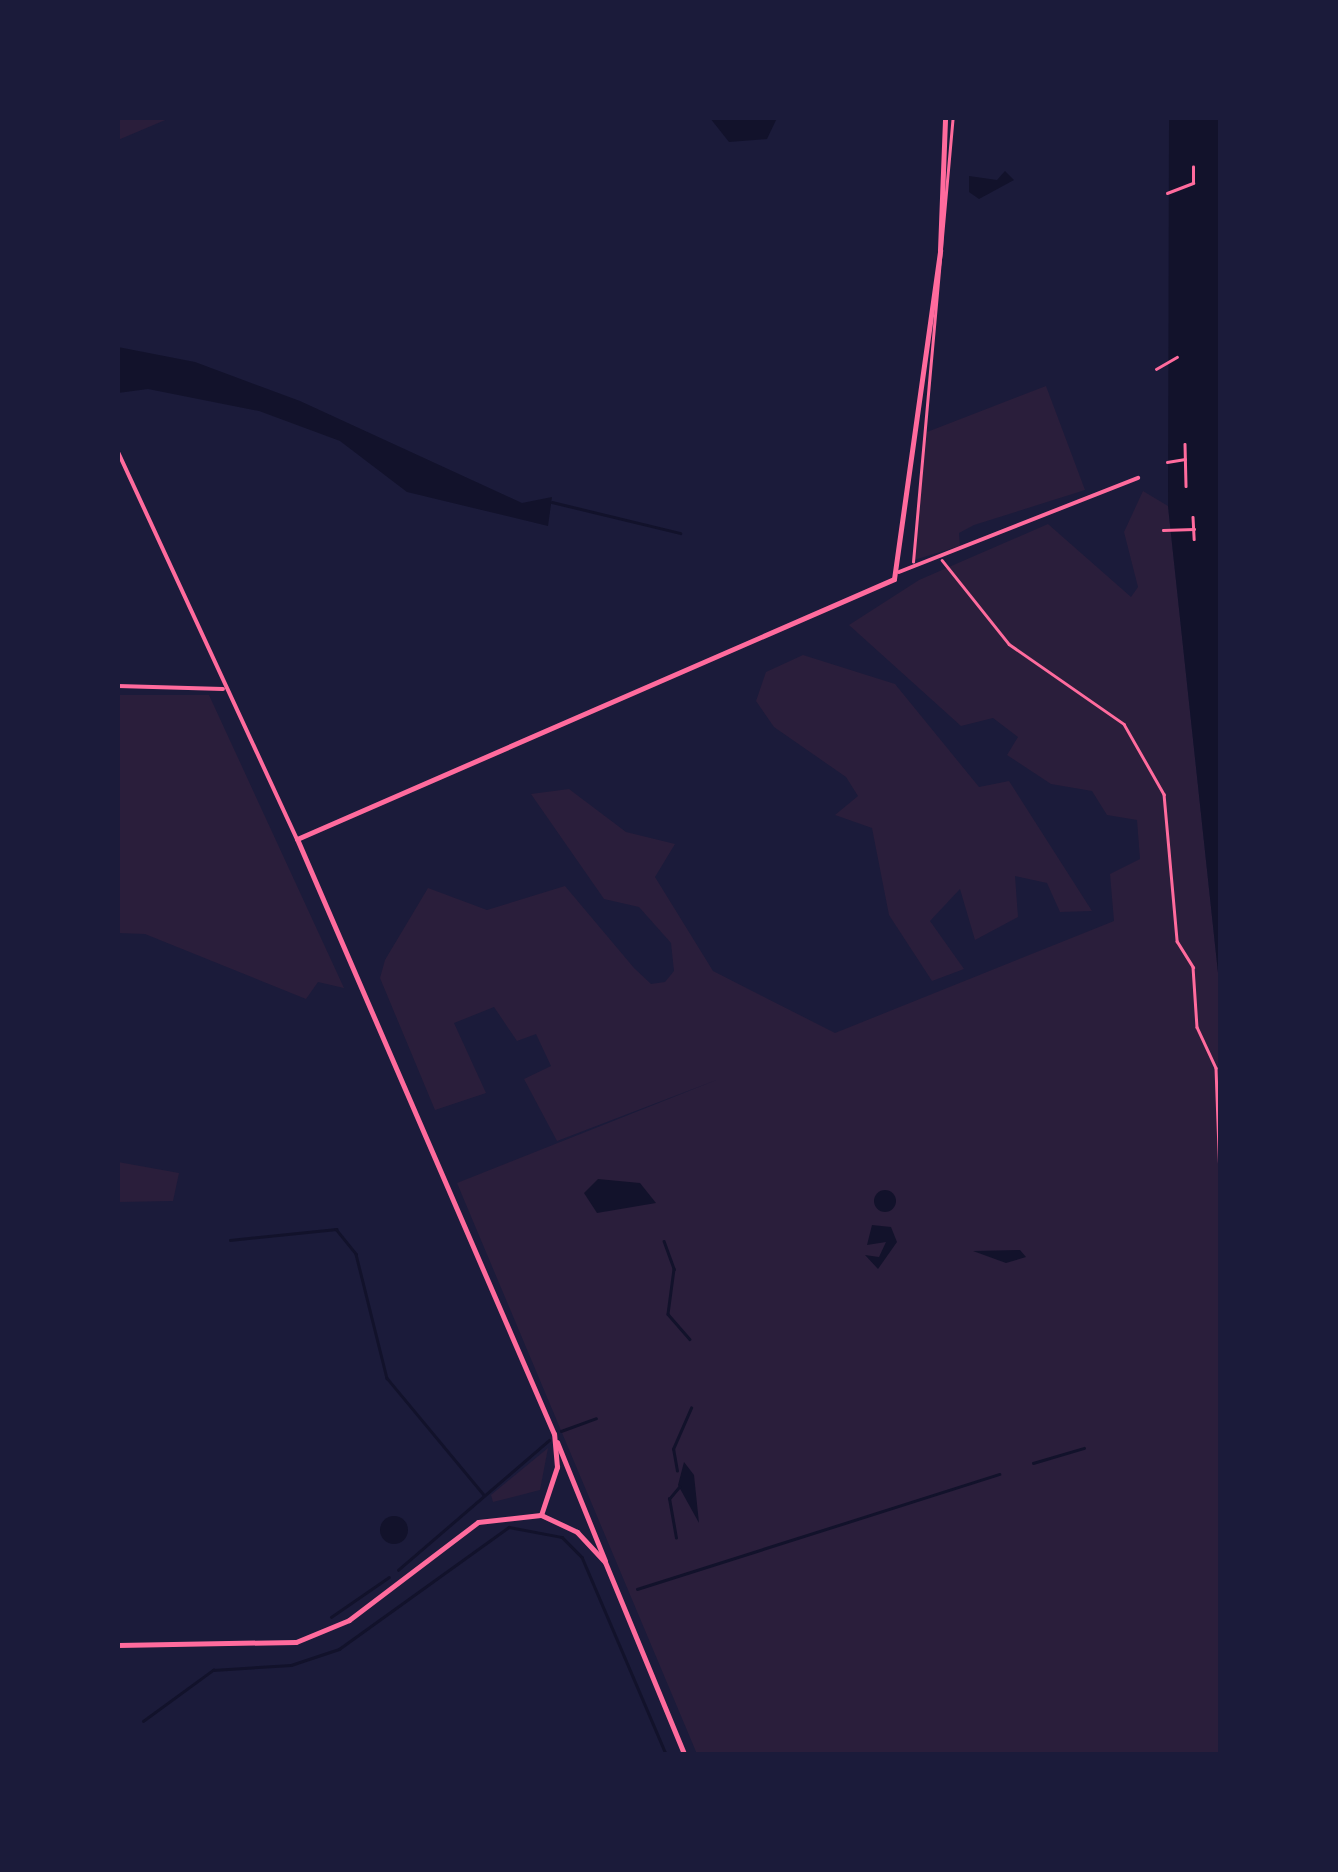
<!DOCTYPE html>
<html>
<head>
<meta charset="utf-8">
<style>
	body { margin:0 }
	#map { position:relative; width:1338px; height:1872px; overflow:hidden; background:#1b1b3a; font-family:"Nunito Sans",sans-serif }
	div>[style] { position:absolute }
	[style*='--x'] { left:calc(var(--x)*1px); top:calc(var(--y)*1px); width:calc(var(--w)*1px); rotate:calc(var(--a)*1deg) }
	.green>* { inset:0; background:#2a1e3b }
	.water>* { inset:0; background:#12122b }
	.round { border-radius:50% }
	.stream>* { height:2.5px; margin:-1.25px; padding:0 1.25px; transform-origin:1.25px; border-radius:1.25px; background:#12122b }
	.path>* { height:2.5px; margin:-1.25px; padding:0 1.25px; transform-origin:1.25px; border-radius:1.25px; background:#ff6b9d }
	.minor>* { height:4px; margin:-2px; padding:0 2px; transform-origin:2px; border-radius:2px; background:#ff6b9d }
	.tertiary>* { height:5px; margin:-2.5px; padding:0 2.5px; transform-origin:2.5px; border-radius:2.5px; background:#ff6b9d }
	.secondary>* { height:5px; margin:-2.5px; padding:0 2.5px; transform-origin:2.5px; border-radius:2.5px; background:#ff6b9d }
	span { translate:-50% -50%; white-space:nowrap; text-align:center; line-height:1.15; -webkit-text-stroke:10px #1b1b3a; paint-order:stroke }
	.frame { position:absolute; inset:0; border:120px solid #1b1b3a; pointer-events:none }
</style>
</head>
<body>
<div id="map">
	<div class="green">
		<i style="clip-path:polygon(118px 118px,170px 118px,118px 140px)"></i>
		<i style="clip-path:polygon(1046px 386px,1085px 490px,974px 525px,959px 533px,960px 546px,914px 560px,927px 432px)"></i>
		<i style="clip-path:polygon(1143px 491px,1168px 506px,1220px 991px,1220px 1754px,697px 1754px,457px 1183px,719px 1079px,557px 1141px,524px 1079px,551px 1066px,536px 1034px,517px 1041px,494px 1007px,454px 1023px,486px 1093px,435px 1110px,380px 978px,385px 960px,428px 888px,487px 910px,565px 886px,634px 968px,651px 984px,665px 982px,674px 971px,671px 943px,639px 907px,604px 899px,531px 794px,569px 789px,626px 832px,675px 844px,655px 877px,713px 971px,835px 1033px,1114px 921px,1110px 874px,1140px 859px,1137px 820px,1107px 815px,1092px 791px,1051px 784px,1007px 755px,1018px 737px,993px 718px,961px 726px,849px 625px,919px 580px,1048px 524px,1131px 597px,1138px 587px,1124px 532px)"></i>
		<i style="clip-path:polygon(803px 655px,895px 684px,979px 787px,1009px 781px,1092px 911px,1060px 912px,1047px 883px,1015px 876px,1018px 917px,975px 940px,960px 889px,930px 921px,964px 969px,932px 981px,889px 915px,872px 828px,835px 815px,858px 796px,846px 777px,774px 727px,756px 701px,766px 672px)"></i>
		<i style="clip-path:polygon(118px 695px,209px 695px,344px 988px,318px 982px,306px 999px,145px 934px,118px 933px)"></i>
		<i style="clip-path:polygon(118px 1162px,179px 1173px,173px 1201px,118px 1202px)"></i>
		<i style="clip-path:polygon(548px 1448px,540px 1490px,493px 1502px,491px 1495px)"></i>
	</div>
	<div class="water">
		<i style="clip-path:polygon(710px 118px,777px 118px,767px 139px,729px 142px)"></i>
		<i style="clip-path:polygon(1169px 118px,1220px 118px,1220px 991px,1168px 506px)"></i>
		<i style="clip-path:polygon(1005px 171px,1014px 180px,979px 199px,969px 192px,969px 176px,997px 180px)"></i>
		<i style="clip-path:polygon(118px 347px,195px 362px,300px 401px,522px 503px,552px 497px,548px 526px,407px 492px,340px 441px,259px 411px,148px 389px,118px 393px)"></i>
		<i style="clip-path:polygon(598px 1179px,640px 1183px,656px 1203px,597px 1213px,584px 1193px)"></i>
		<i class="round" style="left:874px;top:1190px;width:22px;height:22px"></i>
		<i style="clip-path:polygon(872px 1225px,891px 1227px,897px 1242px,878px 1269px,865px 1255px,879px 1257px,886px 1242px,867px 1245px)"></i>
		<i style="clip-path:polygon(1020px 1250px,1026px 1257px,1006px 1263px,973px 1251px)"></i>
		<i style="clip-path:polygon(684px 1462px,694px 1475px,699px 1523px,678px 1485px)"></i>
		<i class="round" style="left:380px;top:1516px;width:28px;height:28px"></i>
	</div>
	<div class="stream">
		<i style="--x:552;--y:502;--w:132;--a:13.6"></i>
		<i style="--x:230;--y:1240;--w:107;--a:-5.9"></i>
		<i style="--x:336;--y:1229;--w:32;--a:51"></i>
		<i style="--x:356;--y:1254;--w:128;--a:76"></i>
		<i style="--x:387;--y:1378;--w:152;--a:50.3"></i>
		<i style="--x:664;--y:1241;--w:30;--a:70"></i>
		<i style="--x:674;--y:1269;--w:45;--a:97.6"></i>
		<i style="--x:668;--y:1314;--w:33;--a:49"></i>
		<i style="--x:561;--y:1431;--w:37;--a:-20"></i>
		<i style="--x:1033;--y:1463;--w:53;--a:-16.4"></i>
		<i style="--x:677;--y:1471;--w:22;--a:-100"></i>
		<i style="--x:673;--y:1449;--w:45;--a:-66.3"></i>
		<i style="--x:676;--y:1538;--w:40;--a:-100"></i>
		<i style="--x:669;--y:1499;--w:16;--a:-50"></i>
		<i style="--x:398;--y:1570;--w:199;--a:-40.7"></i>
		<i style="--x:637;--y:1589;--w:380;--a:-17.6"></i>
		<i style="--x:331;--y:1617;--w:70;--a:-34.6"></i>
		<i style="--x:143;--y:1721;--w:87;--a:-36.1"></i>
		<i style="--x:213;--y:1670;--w:78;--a:-3.7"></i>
		<i style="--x:291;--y:1665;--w:51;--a:-18.4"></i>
		<i style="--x:339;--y:1649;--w:209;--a:-35.7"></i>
		<i style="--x:509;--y:1527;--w:54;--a:10.7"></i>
		<i style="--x:562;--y:1537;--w:28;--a:45"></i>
		<i style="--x:582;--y:1557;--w:214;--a:66.9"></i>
	</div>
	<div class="path">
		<i style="--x:1167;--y:193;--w:28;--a:-21"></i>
		<i style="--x:1193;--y:183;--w:16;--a:-90"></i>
		<i style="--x:1156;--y:369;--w:24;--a:-30"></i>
		<i style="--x:1185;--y:444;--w:42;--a:88.6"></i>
		<i style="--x:1167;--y:462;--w:18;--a:-9"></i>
		<i style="--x:1193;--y:517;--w:22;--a:87"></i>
		<i style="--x:1163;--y:530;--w:31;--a:-2"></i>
		<i style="--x:942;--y:560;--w:107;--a:51.4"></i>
		<i style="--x:1009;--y:644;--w:140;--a:34.8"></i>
		<i style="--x:1124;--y:724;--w:81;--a:60.3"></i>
		<i style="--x:1164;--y:794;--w:148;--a:84.9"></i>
		<i style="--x:1177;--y:941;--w:31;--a:58"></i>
		<i style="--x:1193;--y:967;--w:60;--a:86.2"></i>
		<i style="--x:1197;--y:1027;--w:45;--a:65.1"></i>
		<i style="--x:1216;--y:1068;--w:111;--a:87.9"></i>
		<i style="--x:913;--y:562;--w:446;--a:-84.9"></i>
	</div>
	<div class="minor">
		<i style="--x:118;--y:452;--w:426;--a:65.2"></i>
		<i style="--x:899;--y:572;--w:257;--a:-21.5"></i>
		<i style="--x:118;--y:686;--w:105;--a:1.6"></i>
	</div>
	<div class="tertiary">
		<i style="--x:557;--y:1442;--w:128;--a:68"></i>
		<i style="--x:541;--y:1515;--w:51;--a:-71.6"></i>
		<i style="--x:557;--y:1467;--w:33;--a:-95"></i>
		<i style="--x:554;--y:1434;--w:648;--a:-113.36"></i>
		<i style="--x:297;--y:839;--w:651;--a:-23.53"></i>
		<i style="--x:894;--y:579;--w:332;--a:-82"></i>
		<i style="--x:940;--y:250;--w:132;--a:-87.8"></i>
	</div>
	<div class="secondary">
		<i style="--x:118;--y:1645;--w:178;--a:-1"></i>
		<i style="--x:296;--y:1642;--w:57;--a:-22.5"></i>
		<i style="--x:349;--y:1620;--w:162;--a:-37.2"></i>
		<i style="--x:478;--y:1522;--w:63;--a:-6.3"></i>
		<i style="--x:541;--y:1515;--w:40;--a:25"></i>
		<i style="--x:577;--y:1532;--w:41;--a:47"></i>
		<i style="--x:605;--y:1562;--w:208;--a:67.6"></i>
	</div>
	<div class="frame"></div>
</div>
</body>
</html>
